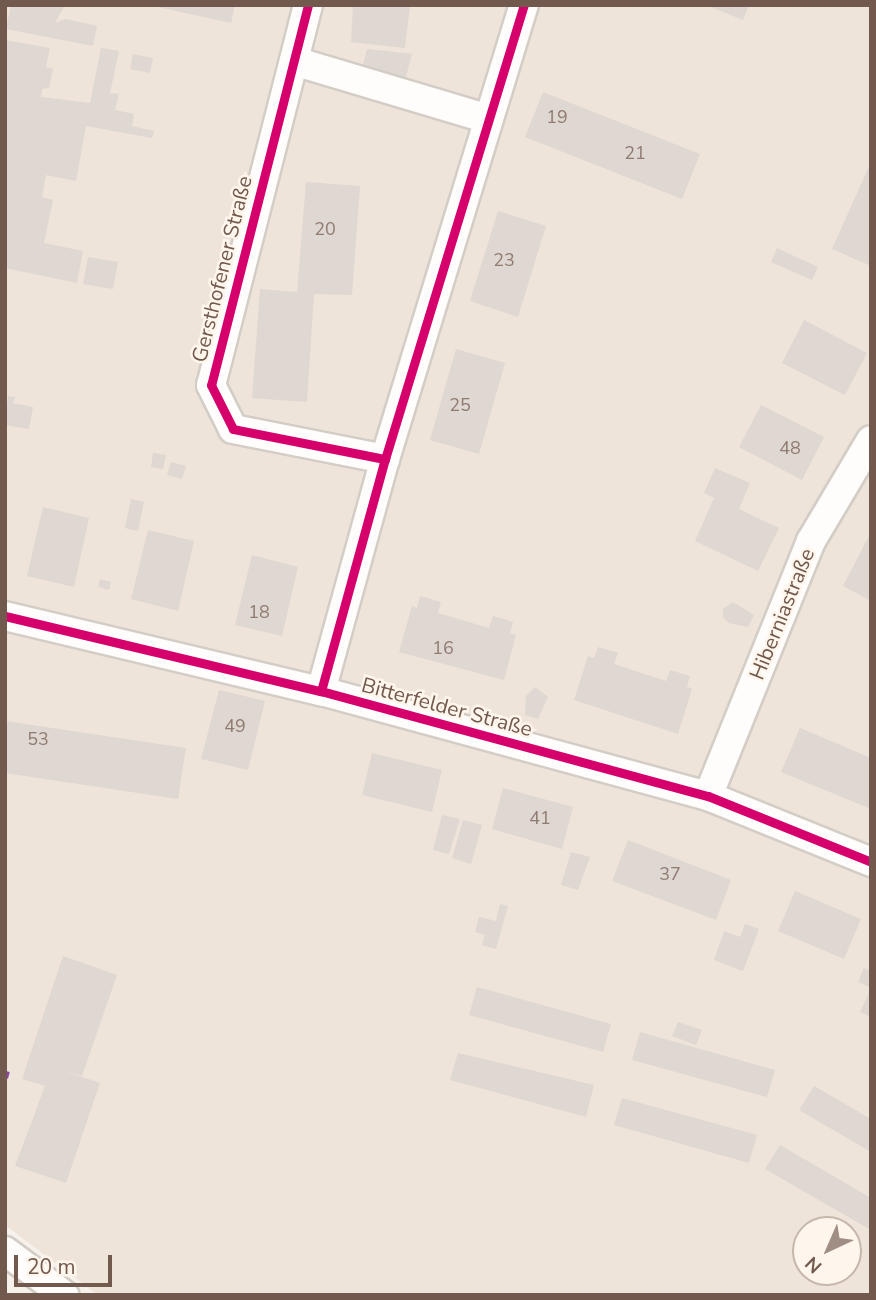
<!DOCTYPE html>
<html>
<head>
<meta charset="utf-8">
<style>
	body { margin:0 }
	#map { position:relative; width:876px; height:1300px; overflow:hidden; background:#f6f1eb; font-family:"Nunito Sans",sans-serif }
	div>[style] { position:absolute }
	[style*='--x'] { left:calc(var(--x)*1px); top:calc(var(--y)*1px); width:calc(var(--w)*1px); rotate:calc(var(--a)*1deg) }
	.residential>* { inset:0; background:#efe4d9 }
	.building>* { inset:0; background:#dfd7d1 }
	.roads { filter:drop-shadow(2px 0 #d3cdc6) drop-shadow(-2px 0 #d3cdc6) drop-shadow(0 2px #d3cdc6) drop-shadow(0 -2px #d3cdc6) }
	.minor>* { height:28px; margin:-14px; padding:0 14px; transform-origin:14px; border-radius:14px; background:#fefdfc }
	.quiet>* { height:7px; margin-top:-3.5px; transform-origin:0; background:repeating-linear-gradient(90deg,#8e44ad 0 14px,transparent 0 21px) }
	.cycleway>* { height:9px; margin:-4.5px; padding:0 4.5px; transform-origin:4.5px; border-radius:4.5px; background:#d6006c }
	span { translate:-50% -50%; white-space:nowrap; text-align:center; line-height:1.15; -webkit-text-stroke:5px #fef6ec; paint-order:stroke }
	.number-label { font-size:18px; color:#907b71 }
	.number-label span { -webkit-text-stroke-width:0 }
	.street-label { font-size:21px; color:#72594d }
	.frame { position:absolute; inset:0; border:7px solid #72594d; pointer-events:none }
	.north { position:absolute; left:792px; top:1216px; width:70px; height:70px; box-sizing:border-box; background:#fef6ec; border:2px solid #c6b7ac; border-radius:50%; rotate:224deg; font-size:19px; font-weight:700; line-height:28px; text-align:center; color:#72594d }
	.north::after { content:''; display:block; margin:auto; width:24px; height:32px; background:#a08e84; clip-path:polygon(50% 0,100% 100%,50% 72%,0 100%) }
	.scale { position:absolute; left:14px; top:1255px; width:98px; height:32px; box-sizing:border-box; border:4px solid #72594d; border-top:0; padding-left:9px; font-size:21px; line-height:24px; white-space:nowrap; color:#72594d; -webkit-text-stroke:5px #fef6ec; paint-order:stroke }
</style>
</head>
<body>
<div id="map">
	<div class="residential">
		<i style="clip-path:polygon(evenodd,5px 5px,871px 5px,871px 1295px,98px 1295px,5px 1225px,5px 5px,806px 1230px,848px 1230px,848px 1272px,806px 1272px,806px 1230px)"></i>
	</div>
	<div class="building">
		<i style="clip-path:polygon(11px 5px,65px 5px,55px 23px,66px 19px,97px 26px,93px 46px,6px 29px)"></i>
		<i style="clip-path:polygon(149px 5px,235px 5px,231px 23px)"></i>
		<i style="clip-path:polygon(353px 5px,410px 5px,405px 48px,351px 42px)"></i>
		<i style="clip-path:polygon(706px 5px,749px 5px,743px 20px)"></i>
		<i style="clip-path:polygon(5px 40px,50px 48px,46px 67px,53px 69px,49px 88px,42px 89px,41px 97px,90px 103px,101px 48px,119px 51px,110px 93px,119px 94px,115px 110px,134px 114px,132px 126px,154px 131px,152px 138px,86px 126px,76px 181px,46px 175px,42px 197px,53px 200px,44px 243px,83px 251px,77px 283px,5px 268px)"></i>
		<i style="clip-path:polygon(367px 49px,412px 54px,405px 80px,362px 69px)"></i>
		<i style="clip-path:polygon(133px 54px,153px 58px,150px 73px,130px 69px)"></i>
		<i style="clip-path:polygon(543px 92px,700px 154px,682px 199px,525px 137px)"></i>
		<i style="clip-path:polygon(871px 162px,871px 266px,832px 249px)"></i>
		<i style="clip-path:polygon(306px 182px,360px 186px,352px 295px,314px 294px,307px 402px,252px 398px,260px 289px,297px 292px)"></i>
		<i style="clip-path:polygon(498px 211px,546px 226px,518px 317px,470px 301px)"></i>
		<i style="clip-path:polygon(777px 248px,818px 267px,812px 280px,771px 262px)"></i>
		<i style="clip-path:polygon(88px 257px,118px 262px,113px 289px,83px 284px)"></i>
		<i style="clip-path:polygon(804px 320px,867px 353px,845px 395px,782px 363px)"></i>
		<i style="clip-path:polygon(456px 349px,505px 363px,479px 454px,430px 440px)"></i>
		<i style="clip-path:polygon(8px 396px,15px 397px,13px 403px,33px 407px,29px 429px,5px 425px)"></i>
		<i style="clip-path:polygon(761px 405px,824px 437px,802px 480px,739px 447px)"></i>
		<i style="clip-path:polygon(153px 453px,166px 455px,163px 469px,151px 467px)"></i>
		<i style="clip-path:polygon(171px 462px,186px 466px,182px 479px,167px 475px)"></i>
		<i style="clip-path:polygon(715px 468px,750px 483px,739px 509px,779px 528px,758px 571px,695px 541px,714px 498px,704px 493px)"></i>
		<i style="clip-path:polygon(131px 499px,144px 502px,138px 531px,125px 528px)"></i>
		<i style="clip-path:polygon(43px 507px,89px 518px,74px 587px,27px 576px)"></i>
		<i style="clip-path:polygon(148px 530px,194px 541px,178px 611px,131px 599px)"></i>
		<i style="clip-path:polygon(871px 532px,871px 601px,843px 586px)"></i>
		<i style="clip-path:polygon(252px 555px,298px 567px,282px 636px,235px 625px)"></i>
		<i style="clip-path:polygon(100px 579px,111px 582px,109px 590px,98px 587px)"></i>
		<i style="clip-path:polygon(420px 596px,441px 602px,438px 613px,489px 628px,493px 616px,513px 622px,510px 633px,516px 635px,504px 680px,399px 652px,412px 606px,417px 608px)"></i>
		<i style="clip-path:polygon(733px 602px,754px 615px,748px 627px,729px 623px,723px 617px,723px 609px)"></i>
		<i style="clip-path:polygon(598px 647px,618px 653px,614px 664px,666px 681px,670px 670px,690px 676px,687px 687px,692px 689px,678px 734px,574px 700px,588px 656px,594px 658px)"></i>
		<i style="clip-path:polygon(535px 687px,548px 697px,538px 719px,525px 715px,526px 696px)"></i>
		<i style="clip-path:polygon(219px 690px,265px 701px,248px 770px,201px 759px)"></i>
		<i style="clip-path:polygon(5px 721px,186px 748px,178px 799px,5px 773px)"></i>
		<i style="clip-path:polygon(800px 728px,871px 758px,871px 809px,781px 772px)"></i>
		<i style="clip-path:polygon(372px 753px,442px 770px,432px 812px,362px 795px)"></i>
		<i style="clip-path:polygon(503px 788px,573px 807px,562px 849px,492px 829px)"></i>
		<i style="clip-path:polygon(442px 815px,460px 819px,449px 854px,433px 850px)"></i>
		<i style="clip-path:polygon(463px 820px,482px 825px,471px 864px,452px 858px)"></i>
		<i style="clip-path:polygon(628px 840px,731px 880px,716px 920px,612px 881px)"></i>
		<i style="clip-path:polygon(571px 852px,590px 857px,578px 890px,561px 885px)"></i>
		<i style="clip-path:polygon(795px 891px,861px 919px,844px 959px,778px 931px)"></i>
		<i style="clip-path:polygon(500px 904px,508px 906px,496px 949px,482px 945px,485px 935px,475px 932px,479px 917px,496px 921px)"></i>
		<i style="clip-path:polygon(745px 924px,759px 929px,743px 971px,714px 960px,724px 931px,740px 937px)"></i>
		<i style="clip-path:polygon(63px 956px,117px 975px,82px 1076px,59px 1069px,100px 1083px,66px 1183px,15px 1166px,45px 1086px,22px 1079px)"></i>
		<i style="clip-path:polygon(864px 968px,871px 971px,869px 987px,858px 982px)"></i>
		<i style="clip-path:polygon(477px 987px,611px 1024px,603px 1052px,469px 1015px)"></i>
		<i style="clip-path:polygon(871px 989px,871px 1017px,860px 1012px)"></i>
		<i style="clip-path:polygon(678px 1022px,702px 1030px,696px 1045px,672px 1036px)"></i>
		<i style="clip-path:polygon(640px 1032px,775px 1070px,767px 1097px,632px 1060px)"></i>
		<i style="clip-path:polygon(458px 1053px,594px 1085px,586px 1117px,450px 1080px)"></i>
		<i style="clip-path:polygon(814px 1086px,871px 1119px,871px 1152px,799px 1110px)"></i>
		<i style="clip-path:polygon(622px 1098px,757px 1135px,749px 1163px,614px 1125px)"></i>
		<i style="clip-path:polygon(780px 1145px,871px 1198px,871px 1230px,765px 1169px)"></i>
	</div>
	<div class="roads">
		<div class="minor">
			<i style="--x:308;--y:5;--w:392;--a:104.3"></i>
			<i style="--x:211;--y:385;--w:49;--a:63.4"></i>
			<i style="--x:233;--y:429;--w:155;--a:11.2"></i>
			<i style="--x:294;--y:61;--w:203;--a:16.6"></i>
			<i style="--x:5;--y:616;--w:325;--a:13.4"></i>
			<i style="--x:321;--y:691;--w:401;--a:15.2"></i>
			<i style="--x:708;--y:796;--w:176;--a:22"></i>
			<i style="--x:321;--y:691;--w:241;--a:-74.6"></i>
			<i style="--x:385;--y:459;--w:475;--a:-73"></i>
			<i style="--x:708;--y:796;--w:275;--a:-68"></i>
			<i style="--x:811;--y:541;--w:117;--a:-59.3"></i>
			<i style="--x:5;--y:1251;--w:74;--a:36.7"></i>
		</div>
	</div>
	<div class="quiet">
		<i style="--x:5;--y:1074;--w:4;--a:14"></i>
	</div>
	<div class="cycleway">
		<i style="--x:308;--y:5;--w:392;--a:104.3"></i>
		<i style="--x:211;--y:385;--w:49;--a:63.4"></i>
		<i style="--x:233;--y:429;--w:155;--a:11.2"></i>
		<i style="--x:5;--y:616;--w:325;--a:13.4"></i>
		<i style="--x:321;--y:691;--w:401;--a:15.2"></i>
		<i style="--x:708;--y:796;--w:176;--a:22"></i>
		<i style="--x:321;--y:691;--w:241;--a:-74.6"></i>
		<i style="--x:385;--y:459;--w:475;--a:-73"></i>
	</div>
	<div class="number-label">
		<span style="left:557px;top:117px">19</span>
		<span style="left:635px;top:153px">21</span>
		<span style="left:325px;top:229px">20</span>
		<span style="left:504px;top:260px">23</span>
		<span style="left:460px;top:405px">25</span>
		<span style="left:790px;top:448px">48</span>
		<span style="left:259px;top:612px">18</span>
		<span style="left:443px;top:648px">16</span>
		<span style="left:235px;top:726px">49</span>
		<span style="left:38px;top:739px">53</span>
		<span style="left:540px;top:818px">41</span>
		<span style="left:670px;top:874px">37</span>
	</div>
	<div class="street-label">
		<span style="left:222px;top:269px;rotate:-76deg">Gersthofener Straße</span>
		<span style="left:782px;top:614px;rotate:-68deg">Hiberniastraße</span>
		<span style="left:447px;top:707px;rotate:15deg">Bitterfelder Straße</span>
	</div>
	<div class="frame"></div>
	<div class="north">N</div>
	<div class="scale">20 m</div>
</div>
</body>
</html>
